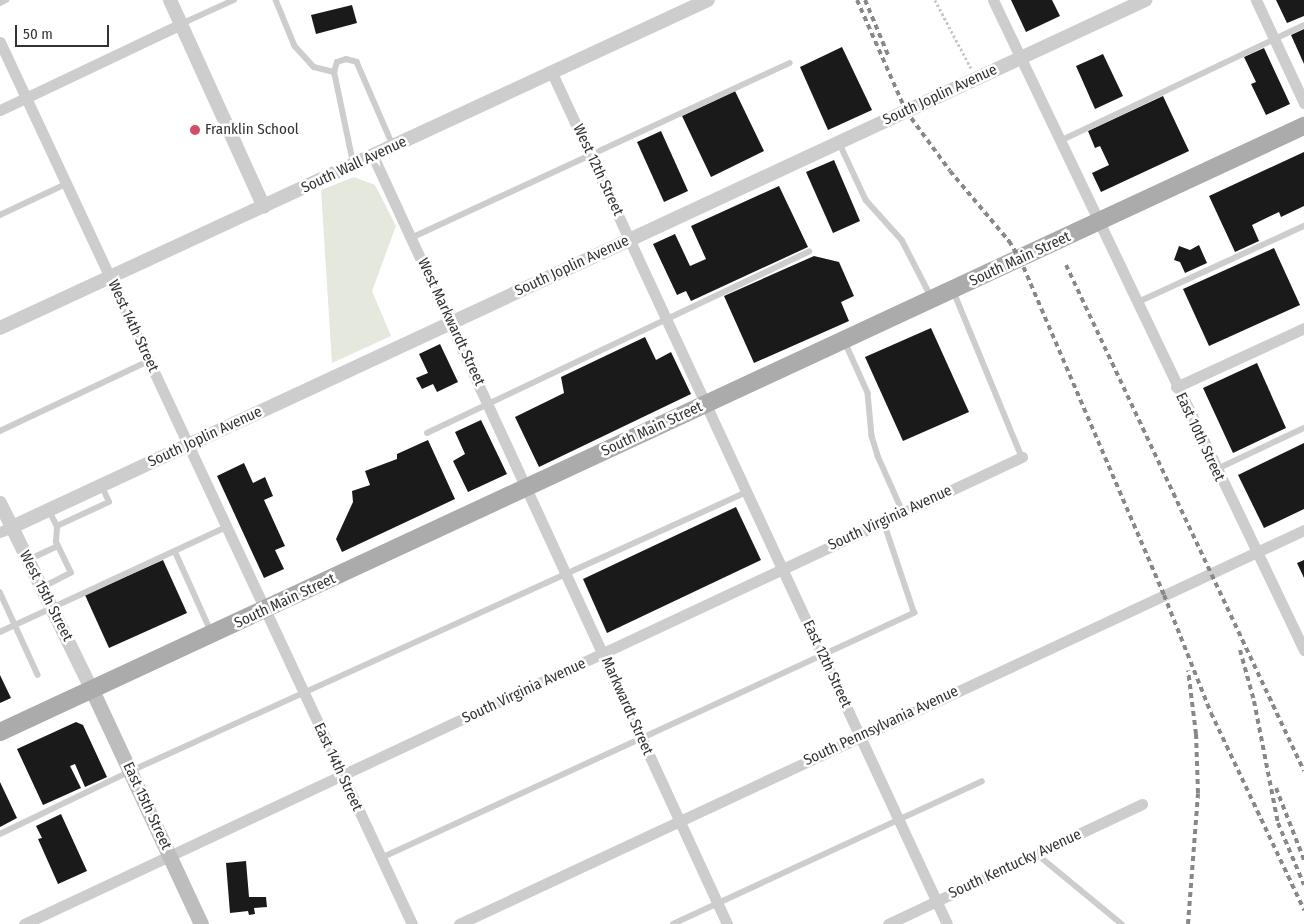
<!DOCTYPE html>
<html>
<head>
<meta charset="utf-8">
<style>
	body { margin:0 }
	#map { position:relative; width:1304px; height:924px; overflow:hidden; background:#fff; font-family:"Fira Sans Condensed",sans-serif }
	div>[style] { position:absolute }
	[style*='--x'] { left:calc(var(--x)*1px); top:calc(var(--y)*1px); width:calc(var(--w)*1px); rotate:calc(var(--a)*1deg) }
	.green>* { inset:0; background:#e4e8dd }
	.building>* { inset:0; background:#1a1a1a }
	.path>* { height:2.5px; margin-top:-1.25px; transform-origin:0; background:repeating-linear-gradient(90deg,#c7c7c7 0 2.5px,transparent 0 5px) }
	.service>* { height:5.5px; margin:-2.75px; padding:0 2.75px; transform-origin:2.75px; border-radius:2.75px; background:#cdcdcd }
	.minor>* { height:11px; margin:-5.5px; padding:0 5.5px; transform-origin:5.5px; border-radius:5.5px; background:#cdcdcd }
	.tertiary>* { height:14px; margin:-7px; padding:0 7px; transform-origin:7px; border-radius:7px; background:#cdcdcd }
	.secondary>* { height:15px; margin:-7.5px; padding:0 7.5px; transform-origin:7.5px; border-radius:7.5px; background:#bdbdbd }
	.primary>* { height:18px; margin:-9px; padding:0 9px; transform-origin:9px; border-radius:9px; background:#ababab }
	.rail>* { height:4px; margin-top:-2px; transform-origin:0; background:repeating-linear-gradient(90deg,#888 0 5px,transparent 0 9px) }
	.dots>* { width:14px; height:14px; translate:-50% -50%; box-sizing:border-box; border:2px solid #fff; border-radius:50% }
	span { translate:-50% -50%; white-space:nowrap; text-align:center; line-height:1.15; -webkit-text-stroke:5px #fff; paint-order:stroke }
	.street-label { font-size:15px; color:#333 }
	.poi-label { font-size:15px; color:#333 }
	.left { translate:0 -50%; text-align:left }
	.scale { position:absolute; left:15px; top:25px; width:94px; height:22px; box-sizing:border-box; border:2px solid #333; border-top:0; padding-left:6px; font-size:15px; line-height:18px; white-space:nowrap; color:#333; -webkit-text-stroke:4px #fff; paint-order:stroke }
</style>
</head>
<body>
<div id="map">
	<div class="green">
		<i style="clip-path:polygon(354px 177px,375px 185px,396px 226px,372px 291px,391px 336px,332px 363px,321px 190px)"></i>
	</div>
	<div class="building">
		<i style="clip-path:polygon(1011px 0,1052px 0,1060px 16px,1026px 32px)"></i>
		<i style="clip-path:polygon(1276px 0,1304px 0,1304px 16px,1287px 23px)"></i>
		<i style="clip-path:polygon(352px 5px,357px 23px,316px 34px,311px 15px)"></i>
		<i style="clip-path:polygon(1304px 29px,1304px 64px,1291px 35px)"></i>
		<i style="clip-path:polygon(842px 47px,872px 110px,828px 130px,800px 67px)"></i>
		<i style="clip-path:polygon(1264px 48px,1290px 104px,1266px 115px,1251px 84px,1256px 82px,1244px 57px)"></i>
		<i style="clip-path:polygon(1103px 54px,1123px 96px,1095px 109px,1076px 66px)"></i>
		<i style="clip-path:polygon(735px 91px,764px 151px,711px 177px,682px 116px)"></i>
		<i style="clip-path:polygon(1163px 96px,1189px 151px,1101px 192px,1092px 173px,1109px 165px,1100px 146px,1095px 148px,1088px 131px)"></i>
		<i style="clip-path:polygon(661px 131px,688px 191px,664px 202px,637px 142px)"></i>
		<i style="clip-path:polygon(1304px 152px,1304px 206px,1281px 217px,1279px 212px,1252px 225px,1259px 241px,1235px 252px,1209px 196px)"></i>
		<i style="clip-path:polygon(834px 160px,860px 221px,833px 233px,806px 172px)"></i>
		<i style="clip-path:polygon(779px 186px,808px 247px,691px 301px,686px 291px,677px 295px,653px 244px,675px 234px,690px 266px,706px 259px,691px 226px)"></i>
		<i style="clip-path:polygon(1199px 245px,1207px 263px,1185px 273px,1180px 262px,1174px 260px,1179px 246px,1190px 250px)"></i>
		<i style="clip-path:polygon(1274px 248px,1300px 305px,1209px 346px,1183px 289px)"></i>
		<i style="clip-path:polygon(814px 256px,839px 262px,854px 296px,841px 302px,849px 321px,754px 363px,724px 296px)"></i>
		<i style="clip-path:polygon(931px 328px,969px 412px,903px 441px,865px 357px)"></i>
		<i style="clip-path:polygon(645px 337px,656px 360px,671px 352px,691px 394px,539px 467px,515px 417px,564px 393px,561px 377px)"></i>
		<i style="clip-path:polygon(440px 344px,458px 382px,437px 392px,433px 384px,422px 389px,416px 378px,428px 373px,419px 354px)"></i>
		<i style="clip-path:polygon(1257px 363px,1286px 428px,1233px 453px,1203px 388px)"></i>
		<i style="clip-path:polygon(481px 420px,507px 474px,468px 492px,453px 461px,465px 454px,455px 432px)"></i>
		<i style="clip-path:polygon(428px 440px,455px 499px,342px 552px,336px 539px,353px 502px,352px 491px,370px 485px,365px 471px,397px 459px,397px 454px)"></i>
		<i style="clip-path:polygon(1304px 443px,1304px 509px,1264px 528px,1238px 475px)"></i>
		<i style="clip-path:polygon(244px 463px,253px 483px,265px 477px,273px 496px,264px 500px,285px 546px,275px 550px,284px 569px,264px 578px,217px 476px)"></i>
		<i style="clip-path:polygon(736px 507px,761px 560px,607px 633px,583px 579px)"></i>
		<i style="clip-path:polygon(163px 560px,187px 613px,109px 648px,85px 595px)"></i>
		<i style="clip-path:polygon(1304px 560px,1304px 578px,1297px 563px)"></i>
		<i style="clip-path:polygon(0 675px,11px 698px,0 703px)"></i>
		<i style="clip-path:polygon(76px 722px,83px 725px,107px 777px,85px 787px,75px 764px,70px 766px,81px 788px,43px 805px,17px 749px)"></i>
		<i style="clip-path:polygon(0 782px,17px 818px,0 827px)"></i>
		<i style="clip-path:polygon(61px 814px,87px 871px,58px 884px,38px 839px,42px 838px,36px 826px)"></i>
		<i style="clip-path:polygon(246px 861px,249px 897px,266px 897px,267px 907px,254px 908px,255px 914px,249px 915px,248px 911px,230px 913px,226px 863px)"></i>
	</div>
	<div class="path">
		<i style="--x:935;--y:0;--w:77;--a:62.1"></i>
	</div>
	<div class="service">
		<i style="--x:276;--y:0;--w:50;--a:67.6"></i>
		<i style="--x:295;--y:46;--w:28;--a:48"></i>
		<i style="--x:314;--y:67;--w:21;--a:14"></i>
		<i style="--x:0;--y:3;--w:7;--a:-27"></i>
		<i style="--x:181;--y:24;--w:58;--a:-24.4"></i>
		<i style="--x:1060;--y:141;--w:270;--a:-25.4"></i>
		<i style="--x:839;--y:142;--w:64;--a:65"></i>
		<i style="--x:866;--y:200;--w:54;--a:48"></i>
		<i style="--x:902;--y:240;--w:65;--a:62.7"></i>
		<i style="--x:353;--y:163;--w:93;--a:-101.8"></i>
		<i style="--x:334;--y:72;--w:10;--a:-73"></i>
		<i style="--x:337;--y:62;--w:9;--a:-18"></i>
		<i style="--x:346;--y:59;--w:11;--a:15"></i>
		<i style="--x:357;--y:62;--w:90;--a:66.6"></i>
		<i style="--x:0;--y:215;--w:73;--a:-25.2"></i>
		<i style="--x:411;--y:238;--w:417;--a:-24.8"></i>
		<i style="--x:954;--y:292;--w:178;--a:67.6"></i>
		<i style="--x:1138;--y:302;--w:183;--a:-24.6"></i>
		<i style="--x:845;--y:342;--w:56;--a:65.7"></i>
		<i style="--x:868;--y:393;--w:43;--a:84.7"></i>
		<i style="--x:872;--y:436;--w:21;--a:73"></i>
		<i style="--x:878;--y:456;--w:61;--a:65.9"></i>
		<i style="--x:0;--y:431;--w:165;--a:-25.2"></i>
		<i style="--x:427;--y:433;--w:423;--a:-25.4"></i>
		<i style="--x:1215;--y:470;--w:98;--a:-25.3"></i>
		<i style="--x:49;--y:510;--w:18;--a:63"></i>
		<i style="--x:175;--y:551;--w:88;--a:65.8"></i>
		<i style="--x:28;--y:560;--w:33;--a:-25"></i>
		<i style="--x:43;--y:587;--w:31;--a:-27"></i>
		<i style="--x:71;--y:573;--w:34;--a:-116"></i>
		<i style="--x:56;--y:542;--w:16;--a:-86"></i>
		<i style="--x:57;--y:526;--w:57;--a:-24.8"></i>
		<i style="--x:109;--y:502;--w:19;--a:-115"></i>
		<i style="--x:0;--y:592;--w:91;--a:65.4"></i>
		<i style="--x:0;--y:632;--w:249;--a:-24.9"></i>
		<i style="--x:0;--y:834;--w:145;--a:-25.7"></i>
		<i style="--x:131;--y:771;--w:676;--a:-24.37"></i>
		<i style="--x:1037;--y:854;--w:110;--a:39.5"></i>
		<i style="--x:381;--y:858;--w:587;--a:-24.69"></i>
		<i style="--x:914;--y:613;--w:97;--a:-108.6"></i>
		<i style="--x:673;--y:924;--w:340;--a:-24.8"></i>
	</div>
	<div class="minor">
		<i style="--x:993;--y:0;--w:721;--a:64.43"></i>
		<i style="--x:1256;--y:0;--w:114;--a:65"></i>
		<i style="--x:0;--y:42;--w:973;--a:64.96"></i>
		<i style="--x:552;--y:73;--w:938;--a:65.1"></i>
		<i style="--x:0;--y:110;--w:200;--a:-25.4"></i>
		<i style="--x:373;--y:156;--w:846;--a:65.25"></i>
		<i style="--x:1176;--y:387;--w:141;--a:-24.7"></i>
		<i style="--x:0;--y:532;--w:13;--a:-23"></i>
		<i style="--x:24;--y:924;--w:1102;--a:-25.08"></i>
		<i style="--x:459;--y:924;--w:932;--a:-25"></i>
		<i style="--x:888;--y:924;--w:281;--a:-25.3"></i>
	</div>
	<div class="tertiary">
		<i style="--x:170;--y:0;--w:227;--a:65.6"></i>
		<i style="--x:0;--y:328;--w:780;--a:-24.86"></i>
		<i style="--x:0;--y:503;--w:206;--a:63.8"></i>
		<i style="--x:12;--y:527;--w:1250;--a:-24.94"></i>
	</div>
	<div class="secondary">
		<i style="--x:91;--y:688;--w:260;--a:65"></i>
	</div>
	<div class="primary">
		<i style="--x:0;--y:732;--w:1438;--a:-24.93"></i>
	</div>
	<div class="rail">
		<i style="--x:857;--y:0;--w:121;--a:66.2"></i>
		<i style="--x:906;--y:111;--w:74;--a:53.7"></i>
		<i style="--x:950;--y:171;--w:92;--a:49.9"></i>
		<i style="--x:1009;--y:241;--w:21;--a:59"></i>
		<i style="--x:1020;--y:259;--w:366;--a:66.8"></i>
		<i style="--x:1164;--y:595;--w:127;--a:68.3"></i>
		<i style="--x:1211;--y:713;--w:218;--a:64.7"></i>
		<i style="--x:865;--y:0;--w:62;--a:67.2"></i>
		<i style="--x:1066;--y:265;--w:559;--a:64.81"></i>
		<i style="--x:1240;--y:650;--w:53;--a:74.6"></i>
		<i style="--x:1254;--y:701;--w:124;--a:78.9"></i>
		<i style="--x:1278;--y:823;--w:67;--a:67.2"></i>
		<i style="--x:1276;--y:788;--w:77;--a:68.7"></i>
		<i style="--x:1188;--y:924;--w:131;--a:-85.6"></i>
		<i style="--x:1198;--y:793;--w:59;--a:-91.9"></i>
		<i style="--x:1196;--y:734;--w:64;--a:-97.1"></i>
	</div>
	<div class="dots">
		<i style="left:195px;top:130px;background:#d14d67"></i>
	</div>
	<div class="street-label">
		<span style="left:940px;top:95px;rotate:-25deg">South Joplin Avenue</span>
		<span style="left:354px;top:165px;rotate:-25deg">South Wall Avenue</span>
		<span style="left:598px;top:170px;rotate:65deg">West 12th Street</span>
		<span style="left:1020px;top:259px;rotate:-25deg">South Main Street</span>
		<span style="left:572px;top:266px;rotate:-25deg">South Joplin Avenue</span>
		<span style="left:451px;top:322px;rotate:65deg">West Markwardt Street</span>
		<span style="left:133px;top:326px;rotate:65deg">West 14th Street</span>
		<span style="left:652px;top:429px;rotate:-25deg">South Main Street</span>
		<span style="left:205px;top:437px;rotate:-25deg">South Joplin Avenue</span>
		<span style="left:1200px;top:437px;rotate:65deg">East 10th Street</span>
		<span style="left:890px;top:518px;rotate:-25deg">South Virginia Avenue</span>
		<span style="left:46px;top:596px;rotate:63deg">West 15th Street</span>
		<span style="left:285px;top:601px;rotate:-25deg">South Main Street</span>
		<span style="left:827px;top:664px;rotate:65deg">East 12th Street</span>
		<span style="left:524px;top:691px;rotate:-25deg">South Virginia Avenue</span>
		<span style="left:627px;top:706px;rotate:66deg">Markwardt Street</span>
		<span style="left:881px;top:726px;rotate:-25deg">South Pennsylvania Avenue</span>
		<span style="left:338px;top:767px;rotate:65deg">East 14th Street</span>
		<span style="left:147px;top:806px;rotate:65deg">East 15th Street</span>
		<span style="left:1015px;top:864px;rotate:-25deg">South Kentucky Avenue</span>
	</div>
	<div class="poi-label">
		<span class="left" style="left:205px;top:130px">Franklin School</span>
	</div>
	<div class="scale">50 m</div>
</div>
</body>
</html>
